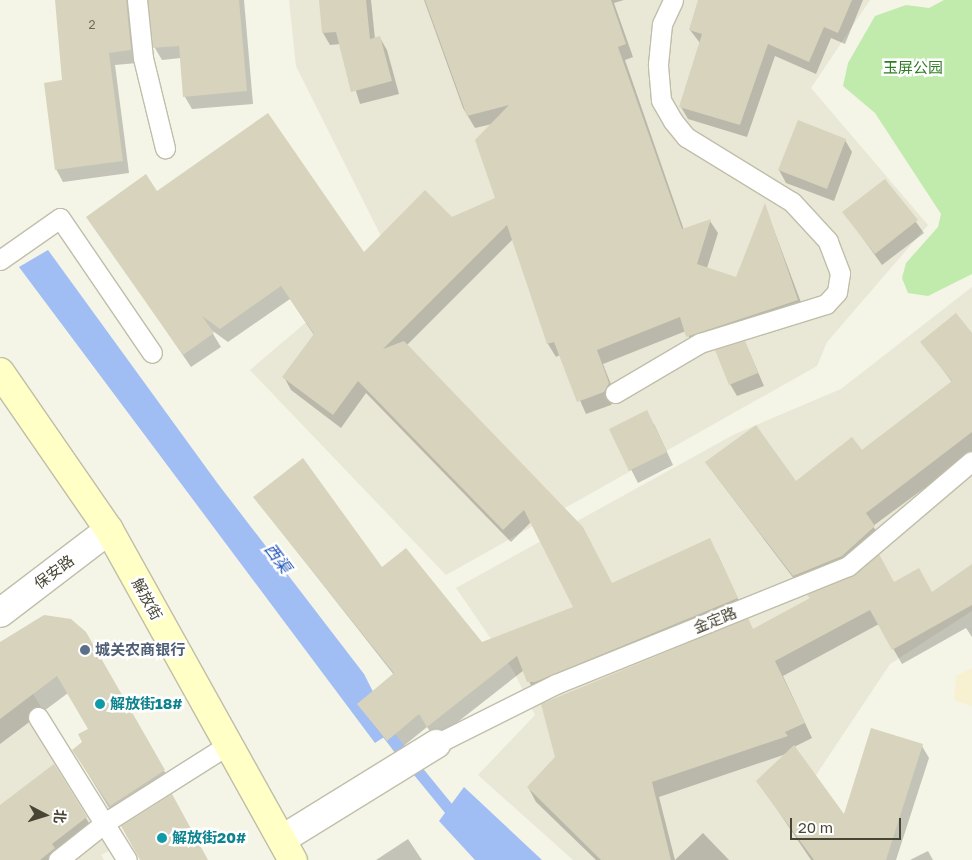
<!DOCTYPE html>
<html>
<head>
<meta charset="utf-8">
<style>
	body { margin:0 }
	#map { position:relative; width:972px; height:860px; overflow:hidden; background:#f4f4e7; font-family:"Golos Text","Noto Sans SC",sans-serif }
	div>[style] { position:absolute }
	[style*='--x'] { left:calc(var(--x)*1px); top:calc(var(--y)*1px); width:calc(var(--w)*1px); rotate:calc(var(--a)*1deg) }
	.residential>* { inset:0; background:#e9e7d5 }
	.commercial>* { inset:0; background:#f7f1d1 }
	.green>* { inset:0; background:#c0ebad }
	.water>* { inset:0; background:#a0bdf4 }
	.shadow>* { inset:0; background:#0003 }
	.stream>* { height:11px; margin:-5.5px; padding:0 5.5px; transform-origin:5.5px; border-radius:5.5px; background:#a0bdf4 }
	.building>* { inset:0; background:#d7d3bc }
	.roads { filter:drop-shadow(1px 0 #c0bea9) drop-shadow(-1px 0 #c0bea9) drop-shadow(0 1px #c0bea9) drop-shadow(0 -1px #c0bea9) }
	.lane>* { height:19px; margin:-9.5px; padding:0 9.5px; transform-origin:9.5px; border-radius:9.5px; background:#fff }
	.street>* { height:28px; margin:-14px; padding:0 14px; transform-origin:14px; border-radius:14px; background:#fff }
	.secondary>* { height:28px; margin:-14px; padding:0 14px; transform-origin:14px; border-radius:14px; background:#ffffc6 }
	.dots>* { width:14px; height:14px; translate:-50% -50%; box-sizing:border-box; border:2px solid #fff; border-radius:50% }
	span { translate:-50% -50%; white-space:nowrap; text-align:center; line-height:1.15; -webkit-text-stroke:5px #fff; paint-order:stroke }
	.number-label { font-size:12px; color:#6c6857 }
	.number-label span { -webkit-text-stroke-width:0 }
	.park-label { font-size:15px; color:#317d25 }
	.street-label { font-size:15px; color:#484535 }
	.service-label { font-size:15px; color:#4e5e75; font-weight:700 }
	.left { translate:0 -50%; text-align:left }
	.culture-label { font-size:15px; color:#0d838f; font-weight:700 }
	.water-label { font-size:16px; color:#2859ba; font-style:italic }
	.north { position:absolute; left:20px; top:790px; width:50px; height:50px; -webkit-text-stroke:4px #fff; paint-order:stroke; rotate:95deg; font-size:14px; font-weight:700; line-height:20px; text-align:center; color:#484535 }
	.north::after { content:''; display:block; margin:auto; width:18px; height:22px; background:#484535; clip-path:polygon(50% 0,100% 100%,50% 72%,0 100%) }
	.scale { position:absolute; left:790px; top:818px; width:111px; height:22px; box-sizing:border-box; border:2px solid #484535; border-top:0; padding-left:6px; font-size:15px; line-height:18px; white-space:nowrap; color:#484535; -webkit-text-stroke:4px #fff; paint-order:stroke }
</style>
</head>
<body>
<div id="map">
	<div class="residential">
		<i style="clip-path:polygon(289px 0,870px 0,811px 88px,928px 225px,827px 342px,817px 366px,446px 575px,250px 370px,389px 252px,296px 66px)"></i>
		<i style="clip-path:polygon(972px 287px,972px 611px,890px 664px,804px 793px,840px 860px,573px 860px,478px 775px,535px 715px,514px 672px,456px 588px,735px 434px,841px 389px)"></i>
		<i style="clip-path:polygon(0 651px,33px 694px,125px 842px,101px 855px,104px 860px,0 860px)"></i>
	</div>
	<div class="commercial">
		<i style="clip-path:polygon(972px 668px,972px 706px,954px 700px,956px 676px)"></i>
	</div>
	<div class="green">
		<i style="clip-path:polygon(944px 0,972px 0,972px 274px,928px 296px,908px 293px,902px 278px,906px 263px,938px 227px,941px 214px,875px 113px,843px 86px,848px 63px,875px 16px,906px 5px,929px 8px)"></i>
	</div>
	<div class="water">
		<i style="clip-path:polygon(48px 250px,218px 484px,364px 674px,393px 731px,375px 743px,19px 267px)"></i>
		<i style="clip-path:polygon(464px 787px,542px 860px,475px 860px,439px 821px)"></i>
	</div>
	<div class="shadow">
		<i style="clip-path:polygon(56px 0,244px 0,253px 104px,192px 109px,185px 97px,181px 58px,162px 60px,155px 48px,149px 5px,138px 3px,137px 63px,115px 65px,129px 173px,63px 182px,56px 169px,63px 81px)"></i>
		<i style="clip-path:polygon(323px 0,371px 0,375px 39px,380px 38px,387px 50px,399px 94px,360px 104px,341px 44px,330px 45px,323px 33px)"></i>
		<i style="clip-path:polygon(424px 0,624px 0,614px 3px,633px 57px,625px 60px,684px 230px,710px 221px,718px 233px,707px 268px,737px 279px,765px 206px,805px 313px,695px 349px,686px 331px,603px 364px,616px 397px,611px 405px,586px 414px,560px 355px,556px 357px,548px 344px,513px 239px,406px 346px,612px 584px,717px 553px,744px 612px,535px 694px,524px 670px,436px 739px,427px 727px,395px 753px,359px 704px,394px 675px,254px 497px,382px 569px,482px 643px,575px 608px,531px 522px,511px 542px,366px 393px,341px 428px,291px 390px,284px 377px,314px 335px,290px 299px,228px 342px,210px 329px,221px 347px,191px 367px,88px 217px,157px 193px,364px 254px,496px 199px,492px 124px,475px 128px,463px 108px)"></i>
		<i style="clip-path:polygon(699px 0,863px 0,845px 44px,831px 38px,816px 74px,775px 56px,747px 137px,688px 119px,681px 107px,700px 43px,690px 30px)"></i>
		<i style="clip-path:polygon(845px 140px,852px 152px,834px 201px,786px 183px,779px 170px)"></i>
		<i style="clip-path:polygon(885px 180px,924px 233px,882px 265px,844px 212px)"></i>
		<i style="clip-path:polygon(972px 335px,972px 453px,873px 526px,881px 539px,801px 588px,706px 463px,795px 482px,861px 451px,952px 382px,922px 342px)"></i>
		<i style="clip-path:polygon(745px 342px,764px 386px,737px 396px,730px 384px)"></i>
		<i style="clip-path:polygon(654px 424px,673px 465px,638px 483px,611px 430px)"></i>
		<i style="clip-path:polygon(972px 566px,972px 637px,966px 628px,902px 664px,879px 624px,783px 676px,812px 738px,794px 747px,844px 816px,922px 746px,929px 758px,896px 860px,811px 860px,758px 781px,786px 754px,659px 797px,675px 860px,596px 860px,536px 802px,528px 787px,753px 630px,894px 583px,932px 593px)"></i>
		<i style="clip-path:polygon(85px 633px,174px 788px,117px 821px,74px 751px,84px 743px,90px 729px,68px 693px,0 744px,0 644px)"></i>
		<i style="clip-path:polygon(0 806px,86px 818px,96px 835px,62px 860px,0 860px)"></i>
		<i style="clip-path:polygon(703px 833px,729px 860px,675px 860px)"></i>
		<i style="clip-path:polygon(408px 839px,422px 860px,376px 860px)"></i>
		<i style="clip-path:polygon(928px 851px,933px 860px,910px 860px)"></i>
	</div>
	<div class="stream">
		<i style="--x:381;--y:726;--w:122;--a:50.7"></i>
	</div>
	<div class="building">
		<i style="clip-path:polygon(55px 0,126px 0,131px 50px,109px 53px,123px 161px,55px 170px,44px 83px,62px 80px)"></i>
		<i style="clip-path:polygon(148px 0,239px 0,247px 91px,183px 97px,179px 46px,153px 48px)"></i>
		<i style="clip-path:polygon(319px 0,366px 0,370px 39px,380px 36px,392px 81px,351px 92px,336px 32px,322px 33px)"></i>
		<i style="clip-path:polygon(425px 0,611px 0,626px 44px,618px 47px,682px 229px,711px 219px,697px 264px,736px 277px,765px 203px,798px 300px,686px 337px,680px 317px,597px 350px,609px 383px,604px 392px,577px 402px,554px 342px,547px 344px,507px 225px,383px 349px,404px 341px,583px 527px,612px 583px,710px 538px,738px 598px,535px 682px,527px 682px,517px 656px,427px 727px,419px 714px,387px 741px,357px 704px,394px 673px,253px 497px,303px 458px,382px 567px,406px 548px,482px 642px,573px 607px,524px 510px,503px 530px,358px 381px,333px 415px,282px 377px,314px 334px,281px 286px,220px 329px,202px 316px,214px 333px,183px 355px,86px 217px,146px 174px,157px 191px,268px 113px,364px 252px,425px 190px,452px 217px,495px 198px,475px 140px,509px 105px,467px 116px)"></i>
		<i style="clip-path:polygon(698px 0,852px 0,838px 33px,824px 27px,809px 62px,768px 44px,740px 125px,679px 107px,702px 34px,689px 30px)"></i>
		<i style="clip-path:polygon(798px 120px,846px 139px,827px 189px,778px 170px)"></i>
		<i style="clip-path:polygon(885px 179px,918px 220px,875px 254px,842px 212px)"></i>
		<i style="clip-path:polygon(956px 313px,972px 333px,972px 432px,866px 513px,875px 526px,842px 556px,793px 576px,705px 462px,756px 425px,796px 481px,852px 437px,862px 450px,952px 381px,920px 342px)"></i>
		<i style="clip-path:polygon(745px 341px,758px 373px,729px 385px,715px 350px)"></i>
		<i style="clip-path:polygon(647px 410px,667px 452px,629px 471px,609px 429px)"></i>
		<i style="clip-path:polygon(879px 554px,894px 582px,919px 568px,932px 592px,972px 564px,972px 605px,892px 650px,870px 610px,775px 661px,805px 723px,785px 732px,788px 736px,652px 782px,671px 860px,601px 860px,527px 787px,555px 757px,541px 704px,748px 618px,753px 629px,810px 598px,807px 595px,852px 576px)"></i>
		<i style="clip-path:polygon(44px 615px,71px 619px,86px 632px,165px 770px,110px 806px,72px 750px,82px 742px,78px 734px,88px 729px,57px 676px,0 719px,0 642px)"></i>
		<i style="clip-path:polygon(871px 728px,923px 744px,886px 860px,814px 860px,756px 781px,794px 745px,844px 814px)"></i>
		<i style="clip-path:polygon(54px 764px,87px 817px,52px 844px,55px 848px,40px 860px,0 860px,0 805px)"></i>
		<i style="clip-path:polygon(172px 794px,208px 860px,140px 860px,121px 826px)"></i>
	</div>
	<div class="roads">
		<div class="lane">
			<i style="--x:137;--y:0;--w:58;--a:84.1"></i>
			<i style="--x:143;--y:58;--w:93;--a:76.3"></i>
			<i style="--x:0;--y:260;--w:73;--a:-35"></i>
			<i style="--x:60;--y:218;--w:163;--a:55.7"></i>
			<i style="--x:615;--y:393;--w:99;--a:-30.5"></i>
			<i style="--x:700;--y:343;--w:132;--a:-17.2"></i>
			<i style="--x:826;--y:304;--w:16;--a:-47"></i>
			<i style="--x:837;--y:292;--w:19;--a:-81"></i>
			<i style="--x:840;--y:273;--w:34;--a:-111"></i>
			<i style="--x:828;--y:241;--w:53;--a:-132.7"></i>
			<i style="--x:792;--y:202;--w:124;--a:-148.5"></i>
			<i style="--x:686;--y:137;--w:21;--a:-129"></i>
			<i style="--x:673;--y:121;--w:24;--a:-120"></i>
			<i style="--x:661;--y:100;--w:36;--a:-95"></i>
			<i style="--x:658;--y:64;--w:40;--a:-84.3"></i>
			<i style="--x:662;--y:24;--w:26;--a:-65"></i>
			<i style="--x:38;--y:717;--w:168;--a:58.1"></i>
			<i style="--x:436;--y:744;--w:134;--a:-26.6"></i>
			<i style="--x:556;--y:684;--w:315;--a:-22"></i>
			<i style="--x:848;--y:566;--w:162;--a:-40.3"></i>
			<i style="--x:58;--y:860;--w:61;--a:-38.4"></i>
			<i style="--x:106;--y:822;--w:144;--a:-32.3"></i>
		</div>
		<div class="street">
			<i style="--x:0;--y:613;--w:137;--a:-37.3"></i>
			<i style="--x:284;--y:838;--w:179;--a:-31.7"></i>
		</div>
		<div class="secondary">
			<i style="--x:0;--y:372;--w:192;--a:55.4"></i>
			<i style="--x:109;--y:530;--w:378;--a:60.9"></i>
		</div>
	</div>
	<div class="dots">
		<i style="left:85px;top:650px;background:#5c6f8a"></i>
		<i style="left:100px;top:704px;background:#0f9aa8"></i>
		<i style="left:162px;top:838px;background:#0f9aa8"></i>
	</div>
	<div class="number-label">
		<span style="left:92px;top:25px">2</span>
	</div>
	<div class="park-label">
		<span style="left:913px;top:68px">玉屏公园</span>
	</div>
	<div class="street-label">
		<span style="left:54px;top:572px;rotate:-37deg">保安路</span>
		<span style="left:147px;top:599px;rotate:61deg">解放街</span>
		<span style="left:715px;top:620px;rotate:-22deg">金定路</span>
	</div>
	<div class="service-label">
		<span class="left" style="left:95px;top:650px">城关农商银行</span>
	</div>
	<div class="culture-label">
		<span class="left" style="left:110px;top:704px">解放街18#</span>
		<span class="left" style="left:172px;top:838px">解放街20#</span>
	</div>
	<div class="water-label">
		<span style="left:278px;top:558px;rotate:53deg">西渠</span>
	</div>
	<div class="north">北</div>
	<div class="scale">20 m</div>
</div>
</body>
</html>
